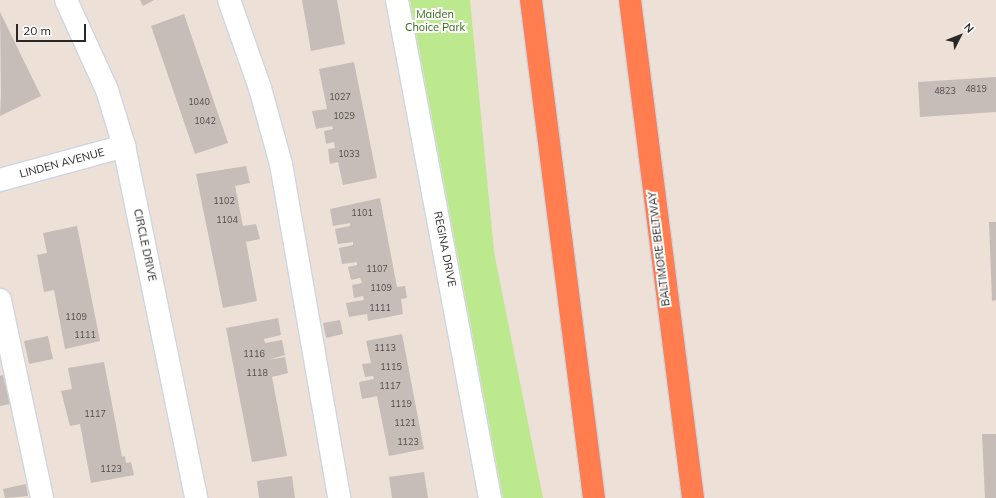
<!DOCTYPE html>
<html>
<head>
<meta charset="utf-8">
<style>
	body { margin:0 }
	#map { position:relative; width:996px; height:498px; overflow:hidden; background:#ece0d7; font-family:Mulish,sans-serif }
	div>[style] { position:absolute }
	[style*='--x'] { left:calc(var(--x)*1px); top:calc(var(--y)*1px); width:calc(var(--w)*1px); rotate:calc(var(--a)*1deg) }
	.green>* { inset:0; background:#bce88e }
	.building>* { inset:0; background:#c7bdb8 }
	.roads { filter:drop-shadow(1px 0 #cdd5e3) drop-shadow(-1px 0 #cdd5e3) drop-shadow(0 1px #cdd5e3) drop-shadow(0 -1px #cdd5e3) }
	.minor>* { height:22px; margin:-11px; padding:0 11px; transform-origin:11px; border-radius:11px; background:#fff }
	.highway>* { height:22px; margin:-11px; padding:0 11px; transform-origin:11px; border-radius:11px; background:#ff7d4f }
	span { translate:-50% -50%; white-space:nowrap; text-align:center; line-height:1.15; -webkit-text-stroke:4px #fff; paint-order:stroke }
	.number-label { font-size:9px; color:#504d4c }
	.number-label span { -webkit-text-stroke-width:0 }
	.park-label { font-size:11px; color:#346913 }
	.street-label { font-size:11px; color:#282828 }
	.north { position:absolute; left:940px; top:16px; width:40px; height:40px; -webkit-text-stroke:3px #fff; paint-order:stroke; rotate:48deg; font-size:11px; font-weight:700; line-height:16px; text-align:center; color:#282828 }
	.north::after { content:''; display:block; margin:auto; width:14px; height:18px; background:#282828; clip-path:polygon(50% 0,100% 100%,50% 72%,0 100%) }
	.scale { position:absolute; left:16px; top:24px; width:70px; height:18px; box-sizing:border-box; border:2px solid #282828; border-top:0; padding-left:5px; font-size:12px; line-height:14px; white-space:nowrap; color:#282828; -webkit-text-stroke:3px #fff; paint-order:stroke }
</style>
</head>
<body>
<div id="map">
	<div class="green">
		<i style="clip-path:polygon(410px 0,470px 0,494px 252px,543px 498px,503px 498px)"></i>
	</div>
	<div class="building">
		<i style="clip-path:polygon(140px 0,154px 0,143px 6px)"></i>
		<i style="clip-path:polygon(302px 0,337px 0,345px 44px,311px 51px)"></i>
		<i style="clip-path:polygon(0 12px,41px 96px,0 116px,1px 94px)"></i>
		<i style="clip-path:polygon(184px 14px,228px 143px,195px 154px,151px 26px)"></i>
		<i style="clip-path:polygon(354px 62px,377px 178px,343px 185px,338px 162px,330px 164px,328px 149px,335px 148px,334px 142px,326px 144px,324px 131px,333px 129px,332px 126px,316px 129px,312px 111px,327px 109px,319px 69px)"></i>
		<i style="clip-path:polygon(996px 77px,996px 112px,920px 117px,918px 82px)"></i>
		<i style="clip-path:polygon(246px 166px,250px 183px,235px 186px,243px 226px,256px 224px,260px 239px,246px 242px,257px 301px,223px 308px,196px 174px)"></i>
		<i style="clip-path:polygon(380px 198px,397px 287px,405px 286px,407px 298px,401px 299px,403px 314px,368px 321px,367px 314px,349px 317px,346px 303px,364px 300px,363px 296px,354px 298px,352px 285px,362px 283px,360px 278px,351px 280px,348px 267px,357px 265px,357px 262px,342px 264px,339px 248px,353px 245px,353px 242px,338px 244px,335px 229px,350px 226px,350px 223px,333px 226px,330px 209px)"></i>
		<i style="clip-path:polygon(989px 222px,996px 222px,996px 300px,992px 301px)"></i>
		<i style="clip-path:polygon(77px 226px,100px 341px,65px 349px,54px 290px,44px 292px,37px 255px,47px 253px,43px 233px)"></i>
		<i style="clip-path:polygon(278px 318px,281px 335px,264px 339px,265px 343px,282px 340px,285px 355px,268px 360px,285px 357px,288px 373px,272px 377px,287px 456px,252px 462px,226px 328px)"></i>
		<i style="clip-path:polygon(340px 320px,343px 334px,326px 338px,323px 323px)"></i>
		<i style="clip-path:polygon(402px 334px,424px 449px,389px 456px,377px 396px,362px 399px,359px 382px,374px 379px,373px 376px,365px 377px,362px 364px,371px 363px,366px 341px)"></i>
		<i style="clip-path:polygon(48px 336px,53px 359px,29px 364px,24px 341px)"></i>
		<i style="clip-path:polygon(104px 362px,122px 457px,125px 456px,126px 463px,131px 462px,134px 475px,91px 483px,80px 424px,70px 426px,61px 391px,72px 389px,68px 368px)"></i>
		<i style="clip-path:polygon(3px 375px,10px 404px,0 406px,0 376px)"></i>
		<i style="clip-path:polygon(982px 434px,996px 434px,996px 498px,985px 498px)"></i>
		<i style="clip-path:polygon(424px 472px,428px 498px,392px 498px,389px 477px)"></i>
		<i style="clip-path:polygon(292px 476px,295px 498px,259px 498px,257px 481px)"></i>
		<i style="clip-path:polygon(26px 484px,28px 496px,5px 498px,3px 489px)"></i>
	</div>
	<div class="roads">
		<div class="minor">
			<i style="--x:66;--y:0;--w:99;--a:65.5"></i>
			<i style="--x:107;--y:90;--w:59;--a:73.1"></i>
			<i style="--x:124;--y:146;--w:359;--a:78.4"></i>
			<i style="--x:229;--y:0;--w:93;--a:70.6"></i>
			<i style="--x:260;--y:88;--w:79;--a:74.6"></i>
			<i style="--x:281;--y:164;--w:339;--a:80.1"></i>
			<i style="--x:397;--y:0;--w:507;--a:79.42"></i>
			<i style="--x:0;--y:180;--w:129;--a:-15.3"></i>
			<i style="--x:0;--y:300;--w:202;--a:78"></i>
		</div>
		<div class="highway">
			<i style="--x:531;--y:0;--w:502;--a:82.79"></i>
			<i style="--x:630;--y:0;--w:502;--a:82.79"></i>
		</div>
	</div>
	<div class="number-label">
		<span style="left:976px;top:89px">4819</span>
		<span style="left:945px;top:91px">4823</span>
		<span style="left:340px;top:97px">1027</span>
		<span style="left:199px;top:102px">1040</span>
		<span style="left:344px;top:116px">1029</span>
		<span style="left:205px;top:121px">1042</span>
		<span style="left:349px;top:154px">1033</span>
		<span style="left:224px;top:201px">1102</span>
		<span style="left:362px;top:213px">1101</span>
		<span style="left:227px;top:220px">1104</span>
		<span style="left:377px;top:269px">1107</span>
		<span style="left:381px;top:288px">1109</span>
		<span style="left:380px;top:308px">1111</span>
		<span style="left:76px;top:317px">1109</span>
		<span style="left:85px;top:335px">1111</span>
		<span style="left:385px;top:348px">1113</span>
		<span style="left:254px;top:354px">1116</span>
		<span style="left:391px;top:367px">1115</span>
		<span style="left:257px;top:373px">1118</span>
		<span style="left:390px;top:386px">1117</span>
		<span style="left:401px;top:404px">1119</span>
		<span style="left:95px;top:414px">1117</span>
		<span style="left:405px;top:423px">1121</span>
		<span style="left:408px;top:442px">1123</span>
		<span style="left:111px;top:469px">1123</span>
	</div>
	<div class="park-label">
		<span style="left:435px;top:21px">Maiden<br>Choice Park</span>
	</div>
	<div class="street-label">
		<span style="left:62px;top:163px;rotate:-15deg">LINDEN AVENUE</span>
		<span style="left:145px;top:245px;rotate:78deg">CIRCLE DRIVE</span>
		<span style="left:445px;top:249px;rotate:79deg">REGINA DRIVE</span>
		<span style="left:659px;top:249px;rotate:-97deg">BALTIMORE BELTWAY</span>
	</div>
	<div class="north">N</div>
	<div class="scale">20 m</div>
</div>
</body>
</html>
